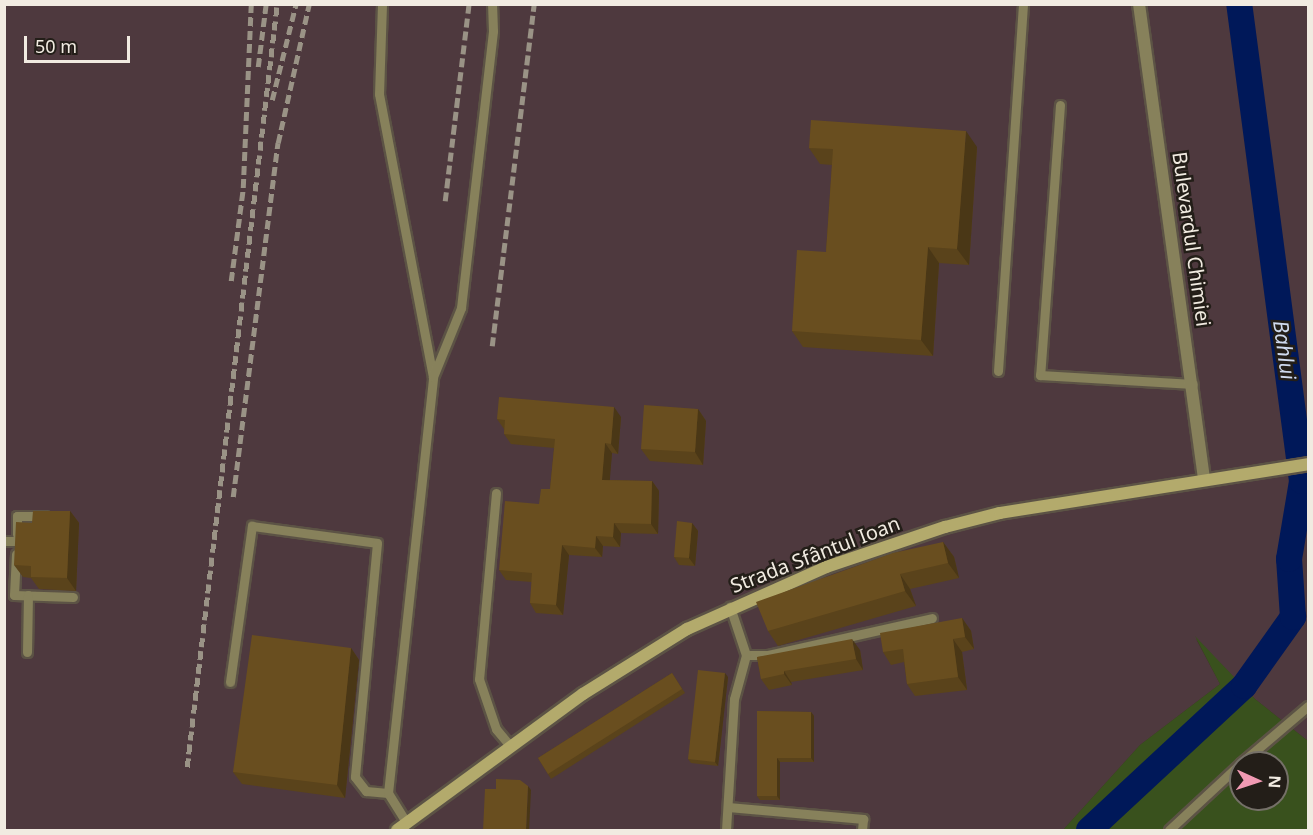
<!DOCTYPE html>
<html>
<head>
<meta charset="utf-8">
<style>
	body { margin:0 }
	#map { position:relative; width:1313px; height:835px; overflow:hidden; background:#403627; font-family:"Noto Sans",sans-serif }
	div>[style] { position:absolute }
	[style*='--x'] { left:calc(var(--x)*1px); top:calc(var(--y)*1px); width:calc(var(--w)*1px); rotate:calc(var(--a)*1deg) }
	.industrial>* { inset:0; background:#4e393e }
	.green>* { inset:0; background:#39511d }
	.river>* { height:26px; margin:-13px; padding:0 13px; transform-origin:13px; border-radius:13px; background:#001859 }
	.roads { filter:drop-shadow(2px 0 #5c5345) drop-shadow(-2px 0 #5c5345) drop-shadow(0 2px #5c5345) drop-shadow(0 -2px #5c5345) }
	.service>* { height:9px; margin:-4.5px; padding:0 4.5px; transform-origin:4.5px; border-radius:4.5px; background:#87815b }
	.tertiary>* { height:12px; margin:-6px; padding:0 6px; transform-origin:6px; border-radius:6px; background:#87815b }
	.secondary>* { height:12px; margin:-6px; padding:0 6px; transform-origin:6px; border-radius:6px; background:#b3aa6c }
	.rail>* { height:4.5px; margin-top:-2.25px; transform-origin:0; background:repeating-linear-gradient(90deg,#9a9386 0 9px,transparent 0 13.5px) }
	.wall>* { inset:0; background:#5a431b }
	.shaded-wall>* { inset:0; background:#4a3716 }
	.building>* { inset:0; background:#694e1f }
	span { translate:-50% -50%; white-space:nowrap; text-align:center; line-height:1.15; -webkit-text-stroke:5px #231e18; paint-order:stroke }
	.street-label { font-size:20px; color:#f1ebe1 }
	.water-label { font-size:21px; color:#cfdaee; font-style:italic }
	.frame { position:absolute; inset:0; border:6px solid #f1ebe1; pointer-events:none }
	.north { position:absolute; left:1229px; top:751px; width:60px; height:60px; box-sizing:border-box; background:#231e18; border:2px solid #757068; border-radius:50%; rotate:93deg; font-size:16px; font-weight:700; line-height:24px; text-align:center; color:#f1ebe1 }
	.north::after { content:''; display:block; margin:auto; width:21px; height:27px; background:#f19ab3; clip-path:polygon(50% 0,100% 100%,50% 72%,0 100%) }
	.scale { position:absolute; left:24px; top:36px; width:106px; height:27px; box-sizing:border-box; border:3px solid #f1ebe1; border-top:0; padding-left:8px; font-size:18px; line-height:21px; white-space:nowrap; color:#f1ebe1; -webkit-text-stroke:4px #231e18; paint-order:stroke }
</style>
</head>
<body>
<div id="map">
	<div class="industrial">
		<i style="clip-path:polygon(5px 5px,1308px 5px,1308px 741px,1255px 699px,1196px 639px,1220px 684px,1140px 745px,1063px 830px,5px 830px)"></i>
	</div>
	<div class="green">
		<i style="clip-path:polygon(evenodd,1195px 636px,1255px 699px,1308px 741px,1308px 830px,1063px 830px,1140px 745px,1220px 684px,1195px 636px,1241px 763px,1277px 763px,1277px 799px,1241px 799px,1241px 763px)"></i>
	</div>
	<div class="river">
		<i style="--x:1089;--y:830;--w:212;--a:-42.9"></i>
		<i style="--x:1244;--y:686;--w:85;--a:-54.6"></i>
		<i style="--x:1293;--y:617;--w:58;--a:-93.9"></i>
		<i style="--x:1289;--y:559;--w:79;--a:-80.5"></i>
		<i style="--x:1302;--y:481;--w:481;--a:-97.5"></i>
	</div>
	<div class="roads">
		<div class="service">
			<i style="--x:382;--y:4;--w:90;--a:91.9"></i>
			<i style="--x:379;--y:94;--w:288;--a:79.2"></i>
			<i style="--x:1060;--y:105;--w:271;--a:94.2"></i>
			<i style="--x:1040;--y:375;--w:153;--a:3.4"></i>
			<i style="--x:998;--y:371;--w:368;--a:-86.1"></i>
			<i style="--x:496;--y:493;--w:187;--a:95.2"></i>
			<i style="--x:479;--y:679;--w:53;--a:71.2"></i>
			<i style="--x:496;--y:729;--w:23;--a:50"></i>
			<i style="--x:17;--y:534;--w:18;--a:-90"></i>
			<i style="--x:17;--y:516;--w:28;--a:0"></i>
			<i style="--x:4;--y:541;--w:12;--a:0"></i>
			<i style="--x:16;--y:554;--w:41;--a:92.8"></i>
			<i style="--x:14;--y:595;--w:59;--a:1.9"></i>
			<i style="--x:27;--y:652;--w:57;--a:-89"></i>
			<i style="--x:746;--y:655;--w:22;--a:0"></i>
			<i style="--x:768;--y:655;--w:168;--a:-12.7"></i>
			<i style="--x:230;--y:682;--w:158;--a:-82"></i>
			<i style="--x:252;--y:526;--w:126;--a:7.7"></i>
			<i style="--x:377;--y:543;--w:235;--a:95.4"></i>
			<i style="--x:355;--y:777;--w:18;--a:52"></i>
			<i style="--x:366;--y:791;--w:22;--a:5"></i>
			<i style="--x:388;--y:793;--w:36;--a:58"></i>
			<i style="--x:1241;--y:763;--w:88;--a:-40.4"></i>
			<i style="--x:388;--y:793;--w:418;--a:-83.8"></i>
			<i style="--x:433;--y:377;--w:74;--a:-67.9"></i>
			<i style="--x:461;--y:308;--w:279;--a:-83.4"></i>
			<i style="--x:493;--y:31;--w:27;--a:-92"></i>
			<i style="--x:728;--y:807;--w:136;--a:5.1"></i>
			<i style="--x:863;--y:819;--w:11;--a:95"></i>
			<i style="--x:726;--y:830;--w:131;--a:-86.5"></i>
			<i style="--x:734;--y:699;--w:46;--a:-74.7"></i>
			<i style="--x:746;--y:655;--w:51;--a:-108.4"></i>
			<i style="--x:1169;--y:830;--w:98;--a:-42.9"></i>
		</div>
		<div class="tertiary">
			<i style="--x:1139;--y:4;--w:478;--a:82.2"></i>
		</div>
		<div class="secondary">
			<i style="--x:397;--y:830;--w:230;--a:-36.2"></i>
			<i style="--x:583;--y:694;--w:123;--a:-32"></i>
			<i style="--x:687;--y:629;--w:152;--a:-24"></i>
			<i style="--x:826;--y:567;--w:126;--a:-18.6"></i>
			<i style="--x:945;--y:527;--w:57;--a:-14.3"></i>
			<i style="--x:1000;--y:513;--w:312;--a:-9"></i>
		</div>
	</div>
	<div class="rail">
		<i style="--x:258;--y:67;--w:64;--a:-82.8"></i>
		<i style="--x:272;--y:100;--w:99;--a:-76"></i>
		<i style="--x:445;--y:201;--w:198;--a:-83.1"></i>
		<i style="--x:231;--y:281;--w:94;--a:-82.6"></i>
		<i style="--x:243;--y:188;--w:184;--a:-87.5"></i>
		<i style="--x:492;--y:346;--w:345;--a:-83"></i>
		<i style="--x:233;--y:497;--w:357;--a:-82.8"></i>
		<i style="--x:278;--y:143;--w:142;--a:-77.4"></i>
		<i style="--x:187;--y:767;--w:768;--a:-83.27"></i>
	</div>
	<div class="wall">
		<i style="clip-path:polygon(977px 147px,969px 265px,939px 263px,933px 356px,803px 347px,792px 331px,826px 252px,832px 165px,820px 164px,809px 148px)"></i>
		<i style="clip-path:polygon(698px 409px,706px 421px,703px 465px,650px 461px,641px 449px)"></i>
		<i style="clip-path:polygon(621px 417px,618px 454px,612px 453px,609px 480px,652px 481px,659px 491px,658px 534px,621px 533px,620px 547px,603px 546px,602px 557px,569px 555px,563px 615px,536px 613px,530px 603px,532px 582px,506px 580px,499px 570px,539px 504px,550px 489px,554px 448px,511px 444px,504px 434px,504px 429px,497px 419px)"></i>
		<i style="clip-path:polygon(70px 511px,79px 523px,76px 591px,39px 589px,31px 578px,23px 577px,14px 565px,32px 523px)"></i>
		<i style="clip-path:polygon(692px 523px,698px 531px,695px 566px,679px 565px,674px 557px)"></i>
		<i style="clip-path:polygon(943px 542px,954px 557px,959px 578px,910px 589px,916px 606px,778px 646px,768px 631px)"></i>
		<i style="clip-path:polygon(962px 618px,971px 631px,974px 649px,962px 652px,967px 690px,915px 696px,907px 684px,904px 662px,891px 665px,883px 652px)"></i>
		<i style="clip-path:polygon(351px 648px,359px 660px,345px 798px,242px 784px,233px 772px)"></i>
		<i style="clip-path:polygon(860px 650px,863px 670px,791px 682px,792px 685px,769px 690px,761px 679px,757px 657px)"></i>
		<i style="clip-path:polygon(672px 673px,685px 693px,551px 779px,538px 758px)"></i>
		<i style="clip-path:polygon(728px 677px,718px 766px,691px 763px,688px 759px)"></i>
		<i style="clip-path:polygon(757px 711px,811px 712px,814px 716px,814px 762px,780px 762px,780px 800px,760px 800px,757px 796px)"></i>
	</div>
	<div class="shaded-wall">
		<i style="clip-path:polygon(966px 131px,977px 147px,969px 265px,957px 249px)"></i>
		<i style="clip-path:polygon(928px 247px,939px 263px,933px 356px,921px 340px)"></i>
		<i style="clip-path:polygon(614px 407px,621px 417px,618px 454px,611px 444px)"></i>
		<i style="clip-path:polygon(698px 409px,706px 421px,703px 465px,695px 452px)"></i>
		<i style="clip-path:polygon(605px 443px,612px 453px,609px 490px,602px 480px)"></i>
		<i style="clip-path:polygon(652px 481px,659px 491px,658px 534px,651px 524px)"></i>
		<i style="clip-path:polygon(70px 511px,79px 523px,76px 591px,67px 578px)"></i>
		<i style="clip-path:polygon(614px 523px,621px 533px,620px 547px,613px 537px)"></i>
		<i style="clip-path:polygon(692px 523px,698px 531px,695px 566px,689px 558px)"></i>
		<i style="clip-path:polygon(596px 536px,603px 546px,602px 557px,595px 548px)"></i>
		<i style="clip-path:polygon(943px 542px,954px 557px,959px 578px,948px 563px)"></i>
		<i style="clip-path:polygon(562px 545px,569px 555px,563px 615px,556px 605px)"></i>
		<i style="clip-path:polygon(900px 574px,910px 589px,916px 606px,905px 591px)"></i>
		<i style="clip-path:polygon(962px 618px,971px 631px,974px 649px,965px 637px)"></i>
		<i style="clip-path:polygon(852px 639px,860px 650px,863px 670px,856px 659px)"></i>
		<i style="clip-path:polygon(953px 639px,962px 652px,967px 690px,958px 677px)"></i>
		<i style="clip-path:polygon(351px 648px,359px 660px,345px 798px,337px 785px)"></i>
		<i style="clip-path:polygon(784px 671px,791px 682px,792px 685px,784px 674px)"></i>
		<i style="clip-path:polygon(725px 673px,728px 677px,718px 766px,715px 762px)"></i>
		<i style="clip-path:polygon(811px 712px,814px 716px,814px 762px,811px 758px)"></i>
		<i style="clip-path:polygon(777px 758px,780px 762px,780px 800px,777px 796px)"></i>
		<i style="clip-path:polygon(528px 786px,531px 790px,529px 831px,526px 831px)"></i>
	</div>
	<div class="building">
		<i style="clip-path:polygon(811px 120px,966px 131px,957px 249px,928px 247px,921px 340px,792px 331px,797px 250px,826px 252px,833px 149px,809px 148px)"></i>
		<i style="clip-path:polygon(499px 397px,614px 407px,611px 444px,605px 443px,602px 480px,652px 481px,651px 524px,614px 523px,613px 537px,596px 536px,595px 548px,562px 545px,556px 605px,530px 603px,532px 573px,499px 570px,505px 501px,539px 504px,541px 489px,550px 489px,555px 439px,504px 434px,505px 420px,497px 419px)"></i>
		<i style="clip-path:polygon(644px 405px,698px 409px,695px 452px,641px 449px)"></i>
		<i style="clip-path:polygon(33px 511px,70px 511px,67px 578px,31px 577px,31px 566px,14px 565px,16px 522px,32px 523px)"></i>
		<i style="clip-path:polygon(677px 521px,692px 523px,689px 558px,674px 557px)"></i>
		<i style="clip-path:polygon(943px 542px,948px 563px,900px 574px,905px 591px,768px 631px,756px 602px,893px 553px)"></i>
		<i style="clip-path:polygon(962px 618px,965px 637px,953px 639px,958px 677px,907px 684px,903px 649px,883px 652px,880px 633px)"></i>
		<i style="clip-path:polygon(252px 635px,351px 648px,337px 785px,233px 772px)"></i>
		<i style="clip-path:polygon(852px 639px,856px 659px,784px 671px,784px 674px,761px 679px,757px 657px)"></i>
		<i style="clip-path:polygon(698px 670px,725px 673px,715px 762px,688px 759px)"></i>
		<i style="clip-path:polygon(672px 673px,682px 689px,548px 774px,538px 758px)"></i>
		<i style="clip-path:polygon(757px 711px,811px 712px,811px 758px,777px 758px,777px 796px,757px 796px)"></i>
		<i style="clip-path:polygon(496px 779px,520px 780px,528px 786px,526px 831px,483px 831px,485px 789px,496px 789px)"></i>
	</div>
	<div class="street-label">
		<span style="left:1192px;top:239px;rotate:82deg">Bulevardul Chimiei</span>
		<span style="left:815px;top:554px;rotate:-21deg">Strada Sfântul Ioan</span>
	</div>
	<div class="water-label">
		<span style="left:1285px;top:350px;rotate:82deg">Bahlui</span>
	</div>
	<div class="frame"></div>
	<div class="north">N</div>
	<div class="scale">50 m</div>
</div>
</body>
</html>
